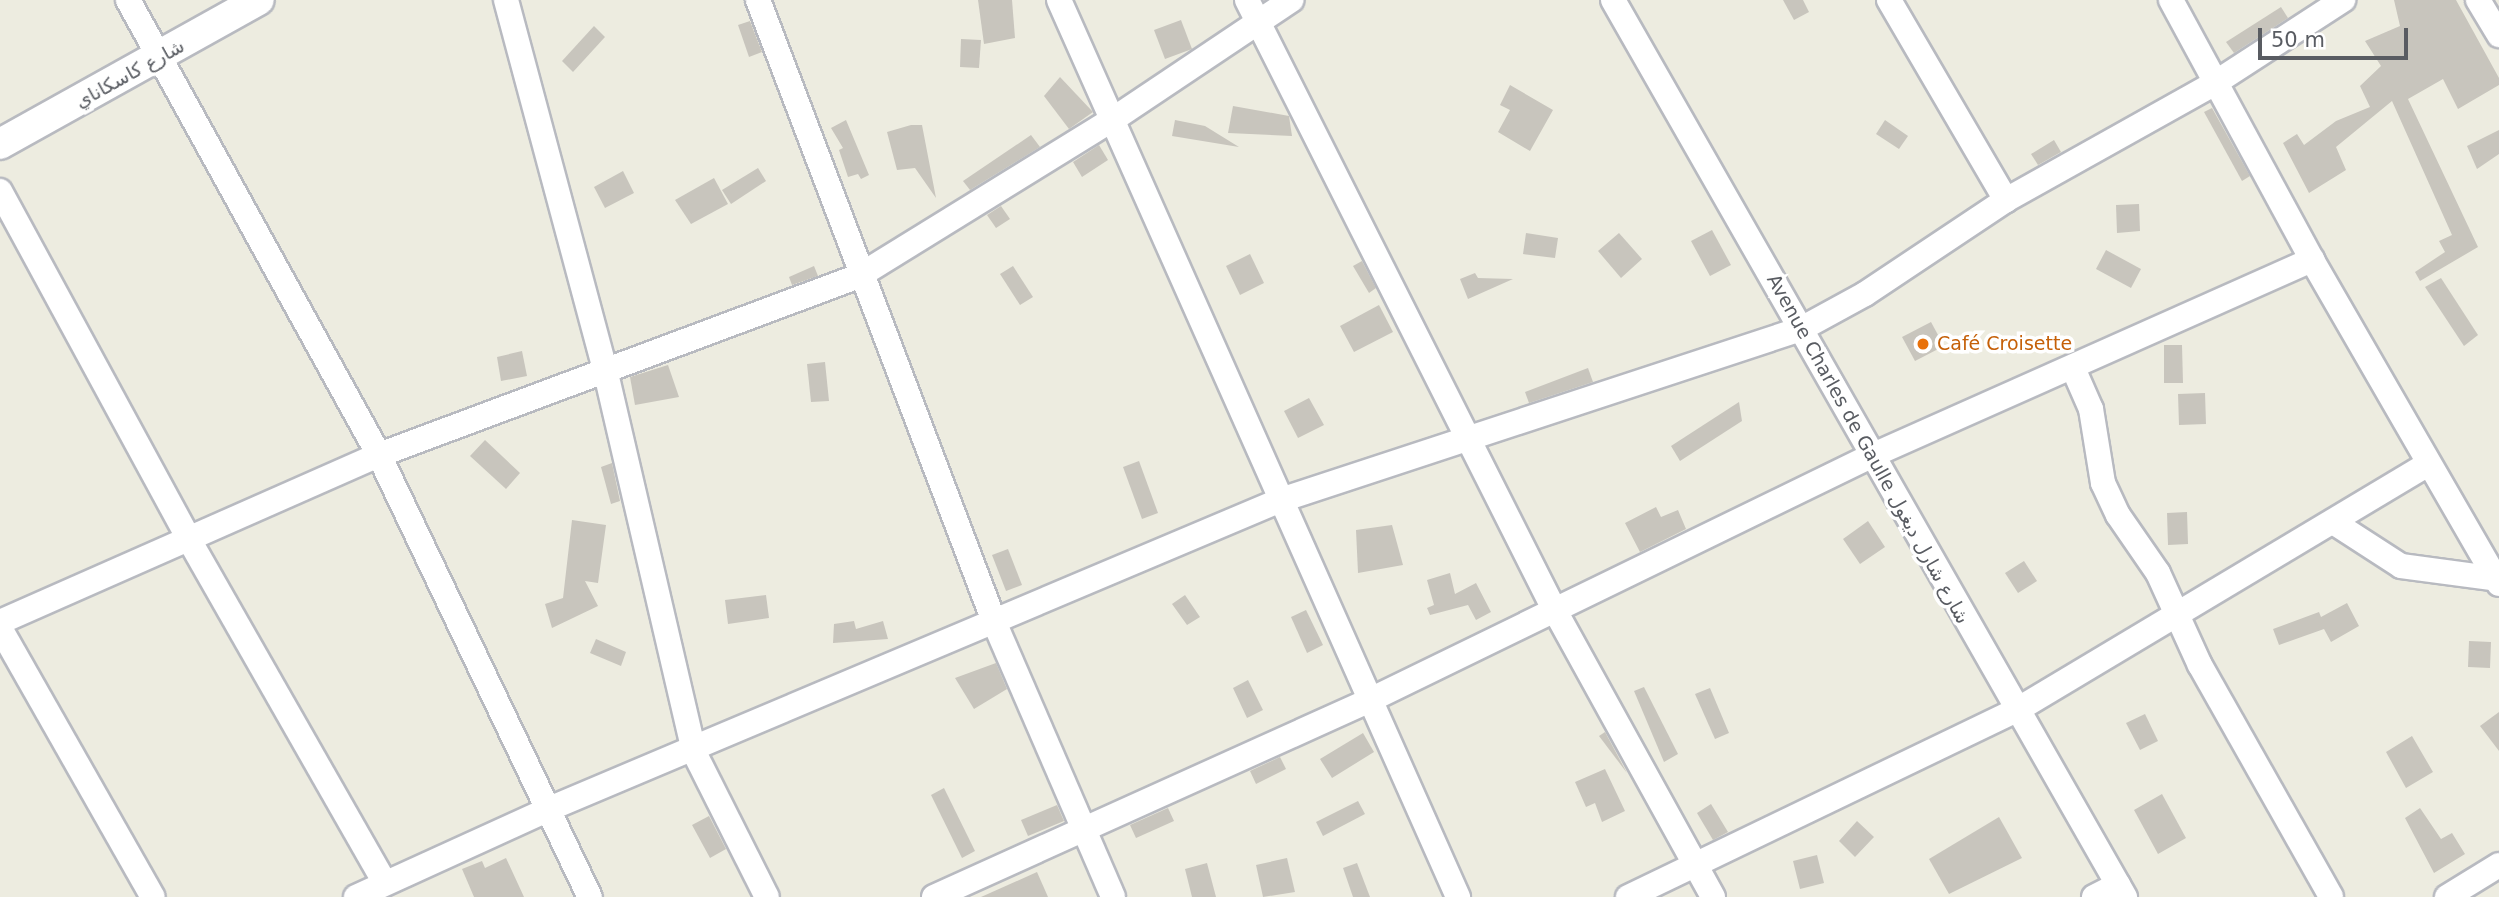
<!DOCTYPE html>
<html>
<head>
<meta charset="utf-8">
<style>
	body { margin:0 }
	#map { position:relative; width:2499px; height:897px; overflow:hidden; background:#edece0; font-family:"DejaVu Sans","Noto Sans Arabic",sans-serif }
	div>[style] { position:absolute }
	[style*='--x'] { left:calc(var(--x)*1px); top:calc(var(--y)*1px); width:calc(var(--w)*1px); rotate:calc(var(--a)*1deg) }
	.building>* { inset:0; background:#c8c5bd }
	.roads { filter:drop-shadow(2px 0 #b8bac0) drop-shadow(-2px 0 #b8bac0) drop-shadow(0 2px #b8bac0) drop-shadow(0 -2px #b8bac0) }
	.minor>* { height:24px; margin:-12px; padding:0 12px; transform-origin:12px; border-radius:12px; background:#fff }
	.tertiary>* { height:30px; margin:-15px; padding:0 15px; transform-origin:15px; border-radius:15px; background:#fff }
	.dots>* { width:19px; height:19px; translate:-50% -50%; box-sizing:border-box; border:4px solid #fff; border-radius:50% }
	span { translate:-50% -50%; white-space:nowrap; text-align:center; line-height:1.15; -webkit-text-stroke:7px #fff; paint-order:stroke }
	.street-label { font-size:19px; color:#595c62 }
	.food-label { font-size:19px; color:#c56008 }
	.left { translate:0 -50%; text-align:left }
	.scale { position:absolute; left:2258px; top:28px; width:150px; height:32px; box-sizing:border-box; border:4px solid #595c62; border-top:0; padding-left:9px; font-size:21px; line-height:24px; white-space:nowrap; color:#595c62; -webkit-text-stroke:5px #fff; paint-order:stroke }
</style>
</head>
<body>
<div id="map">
	<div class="building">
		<i style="clip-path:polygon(978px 0,1012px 0,1015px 38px,984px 44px)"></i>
		<i style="clip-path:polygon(1783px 0,1803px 0,1809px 12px,1794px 20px)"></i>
		<i style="clip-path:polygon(2394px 0,2456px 0,2499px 78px,2499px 85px,2458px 109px,2443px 79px,2408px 99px,2478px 247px,2420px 281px,2415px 272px,2445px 252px,2439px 241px,2452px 235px,2392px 101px,2336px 147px,2346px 170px,2309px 193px,2283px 143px,2297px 134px,2304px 145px,2336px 121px,2370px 107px,2360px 86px,2381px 66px,2365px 41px,2400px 26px)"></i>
		<i style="clip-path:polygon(2281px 7px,2288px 18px,2234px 53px,2226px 42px)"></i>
		<i style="clip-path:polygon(1181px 20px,1192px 49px,1165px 59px,1154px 30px)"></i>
		<i style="clip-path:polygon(750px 21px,762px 52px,749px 57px,738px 25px)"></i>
		<i style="clip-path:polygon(594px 26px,605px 37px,573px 72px,562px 61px)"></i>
		<i style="clip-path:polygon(961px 39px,981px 40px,979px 68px,960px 67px)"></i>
		<i style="clip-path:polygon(1060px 77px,1093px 112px,1069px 129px,1044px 96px)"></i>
		<i style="clip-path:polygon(1510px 85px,1553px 110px,1530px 151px,1498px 132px,1510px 110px,1500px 105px)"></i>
		<i style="clip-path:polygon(1233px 106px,1289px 116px,1292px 136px,1228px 133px)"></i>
		<i style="clip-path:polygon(2212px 108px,2250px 176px,2242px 181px,2204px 112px)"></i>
		<i style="clip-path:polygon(846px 120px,869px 175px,861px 179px,858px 174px,848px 177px,839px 150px,843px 148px,831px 128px)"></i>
		<i style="clip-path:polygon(1175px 120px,1205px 126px,1239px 147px,1172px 136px)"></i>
		<i style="clip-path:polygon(1885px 120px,1908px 136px,1899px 149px,1876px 134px)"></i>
		<i style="clip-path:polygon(911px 125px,922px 125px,936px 198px,915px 168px,897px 170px,887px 132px)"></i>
		<i style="clip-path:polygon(2499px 130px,2499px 154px,2477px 169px,2467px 146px)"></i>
		<i style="clip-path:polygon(1031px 135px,1040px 147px,970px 190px,963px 181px)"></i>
		<i style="clip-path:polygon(2054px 140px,2061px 152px,2038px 165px,2031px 154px)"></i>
		<i style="clip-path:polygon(1099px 145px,1108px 160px,1082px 177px,1073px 162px)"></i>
		<i style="clip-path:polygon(758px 168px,766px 181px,731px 204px,722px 190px)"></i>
		<i style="clip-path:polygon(623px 171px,634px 193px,605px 208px,594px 187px)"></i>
		<i style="clip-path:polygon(714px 178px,728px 204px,691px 224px,675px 200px)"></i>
		<i style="clip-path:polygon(2139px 204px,2140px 231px,2117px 233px,2116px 205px)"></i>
		<i style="clip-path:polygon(1001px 206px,1010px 219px,996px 228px,987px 215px)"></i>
		<i style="clip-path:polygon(1712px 230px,1731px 265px,1710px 276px,1691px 241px)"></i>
		<i style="clip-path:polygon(1526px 233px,1558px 238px,1555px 258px,1523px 254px)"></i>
		<i style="clip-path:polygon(1619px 233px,1642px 259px,1621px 278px,1598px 251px)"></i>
		<i style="clip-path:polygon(2106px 250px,2141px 269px,2131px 288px,2096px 269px)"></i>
		<i style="clip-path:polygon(1250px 254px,1264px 283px,1240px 295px,1226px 266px)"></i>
		<i style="clip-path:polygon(1362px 261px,1376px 288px,1369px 293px,1353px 266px)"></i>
		<i style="clip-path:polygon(814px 266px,818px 276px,792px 285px,789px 277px)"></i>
		<i style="clip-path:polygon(1013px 266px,1033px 297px,1020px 305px,1000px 274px)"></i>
		<i style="clip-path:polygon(1475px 273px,1478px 278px,1513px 279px,1468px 299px,1460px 279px)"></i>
		<i style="clip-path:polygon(2441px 278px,2478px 335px,2464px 346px,2425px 287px)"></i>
		<i style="clip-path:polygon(1379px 305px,1393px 332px,1354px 352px,1340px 326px)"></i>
		<i style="clip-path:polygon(1931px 322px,1944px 346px,1915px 361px,1902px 337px)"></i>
		<i style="clip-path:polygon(2164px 345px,2182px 345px,2183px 383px,2164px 383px)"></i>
		<i style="clip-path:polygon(522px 351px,527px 376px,501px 381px,497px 357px)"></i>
		<i style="clip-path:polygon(825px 362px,829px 401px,811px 402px,807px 364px)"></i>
		<i style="clip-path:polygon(668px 365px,679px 397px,635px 405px,630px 377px)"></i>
		<i style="clip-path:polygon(1588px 368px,1593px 382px,1529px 403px,1525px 392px)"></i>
		<i style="clip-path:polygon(2205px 393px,2206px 424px,2179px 425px,2178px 394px)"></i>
		<i style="clip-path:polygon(1309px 398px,1324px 425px,1298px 438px,1284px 411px)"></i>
		<i style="clip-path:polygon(1739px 402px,1742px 421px,1680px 461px,1671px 446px)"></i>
		<i style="clip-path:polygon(485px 440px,520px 473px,506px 489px,470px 456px)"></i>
		<i style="clip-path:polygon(1139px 461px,1158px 513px,1142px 519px,1123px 467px)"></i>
		<i style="clip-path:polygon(612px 463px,620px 501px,611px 504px,601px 467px)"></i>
		<i style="clip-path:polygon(1656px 507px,1661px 517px,1678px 510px,1686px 529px,1640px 552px,1625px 523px)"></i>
		<i style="clip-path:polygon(2187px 512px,2188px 544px,2168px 545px,2167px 513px)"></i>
		<i style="clip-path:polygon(572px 520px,606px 525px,598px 583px,585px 581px,598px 606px,552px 628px,545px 604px,563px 598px)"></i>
		<i style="clip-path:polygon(1868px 521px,1885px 547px,1860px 564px,1843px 539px)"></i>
		<i style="clip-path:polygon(1392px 525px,1403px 565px,1358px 573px,1356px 530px)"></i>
		<i style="clip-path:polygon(1008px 549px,1022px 585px,1006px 591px,992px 555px)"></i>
		<i style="clip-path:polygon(2024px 561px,2037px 581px,2018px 593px,2005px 573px)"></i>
		<i style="clip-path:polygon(1450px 573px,1455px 594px,1476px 583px,1491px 612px,1476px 620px,1468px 605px,1430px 615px,1427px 608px,1434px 605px,1427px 580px)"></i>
		<i style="clip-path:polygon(766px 595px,769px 618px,728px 624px,725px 600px)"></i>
		<i style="clip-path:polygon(1185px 595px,1200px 617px,1187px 625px,1172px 604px)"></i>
		<i style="clip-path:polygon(2347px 603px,2359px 626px,2331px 642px,2324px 629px,2279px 645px,2273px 629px,2319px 612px,2321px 617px)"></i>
		<i style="clip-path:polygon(1306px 610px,1323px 645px,1307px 653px,1291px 617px)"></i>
		<i style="clip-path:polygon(854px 621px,856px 629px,883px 621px,888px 639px,833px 643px,834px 624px)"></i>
		<i style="clip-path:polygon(596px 639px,626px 652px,621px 666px,590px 653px)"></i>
		<i style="clip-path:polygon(2469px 641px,2491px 642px,2490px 668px,2468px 667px)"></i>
		<i style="clip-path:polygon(996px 663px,1007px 689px,974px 709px,955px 678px)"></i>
		<i style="clip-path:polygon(1248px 680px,1263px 710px,1247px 718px,1233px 688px)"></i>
		<i style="clip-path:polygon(1644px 687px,1678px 754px,1664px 762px,1634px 691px)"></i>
		<i style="clip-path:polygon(1710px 688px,1729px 733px,1715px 739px,1695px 694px)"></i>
		<i style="clip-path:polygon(2499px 712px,2499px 751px,2480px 726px)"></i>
		<i style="clip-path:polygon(2145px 714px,2158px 741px,2140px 750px,2126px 723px)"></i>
		<i style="clip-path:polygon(1605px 732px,1627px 773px,1599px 736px)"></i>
		<i style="clip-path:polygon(1363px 733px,1374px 752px,1332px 778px,1320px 759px)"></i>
		<i style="clip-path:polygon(2412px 736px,2433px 772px,2406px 788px,2386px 752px)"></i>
		<i style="clip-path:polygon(1280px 757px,1286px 769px,1256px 784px,1250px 771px)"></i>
		<i style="clip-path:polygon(1605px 769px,1625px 811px,1602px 822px,1595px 803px,1586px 807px,1575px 782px)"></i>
		<i style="clip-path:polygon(944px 788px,975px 851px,962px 858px,931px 795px)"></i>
		<i style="clip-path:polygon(2162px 794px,2186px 838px,2158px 854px,2134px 810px)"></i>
		<i style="clip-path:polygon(1358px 801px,1365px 814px,1323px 836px,1316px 822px)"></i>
		<i style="clip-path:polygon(1711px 804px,1728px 832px,1713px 840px,1697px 813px)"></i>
		<i style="clip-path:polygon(1057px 805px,1064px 821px,1028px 836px,1021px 820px)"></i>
		<i style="clip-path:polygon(1168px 808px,1174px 821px,1136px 838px,1130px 825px)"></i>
		<i style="clip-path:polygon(2420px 808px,2441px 839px,2452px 833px,2465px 854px,2434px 873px,2405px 818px)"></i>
		<i style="clip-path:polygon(709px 816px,726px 849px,710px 858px,692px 825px)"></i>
		<i style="clip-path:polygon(1999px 817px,2022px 858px,1949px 894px,1929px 859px)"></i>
		<i style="clip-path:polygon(1857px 821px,1874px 837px,1855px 857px,1839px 841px)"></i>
		<i style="clip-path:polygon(1817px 855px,1824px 883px,1800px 889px,1793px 861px)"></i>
		<i style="clip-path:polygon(506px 858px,524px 897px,474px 897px,462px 869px,482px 861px,485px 868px)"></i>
		<i style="clip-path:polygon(1287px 858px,1295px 892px,1263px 897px,1256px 865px)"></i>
		<i style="clip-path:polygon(1207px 863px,1216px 897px,1192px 897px,1185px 869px)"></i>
		<i style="clip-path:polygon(1357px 863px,1370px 897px,1353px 897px,1343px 868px)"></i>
		<i style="clip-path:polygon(1037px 872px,1048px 897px,981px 897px)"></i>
	</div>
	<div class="roads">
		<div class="minor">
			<i style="--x:128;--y:0;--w:520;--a:61.12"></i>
			<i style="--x:379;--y:455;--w:490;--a:64.5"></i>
			<i style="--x:506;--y:0;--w:382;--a:75"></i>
			<i style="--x:605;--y:369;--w:393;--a:76.9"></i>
			<i style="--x:694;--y:752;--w:162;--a:63.3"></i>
			<i style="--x:758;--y:0;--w:667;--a:69.2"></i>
			<i style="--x:995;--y:624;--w:297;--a:66.6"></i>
			<i style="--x:1059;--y:0;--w:982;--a:66.02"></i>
			<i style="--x:1247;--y:0;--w:680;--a:63.25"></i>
			<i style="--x:1553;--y:607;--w:331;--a:61.1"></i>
			<i style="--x:1613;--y:0;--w:1033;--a:60.28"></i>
			<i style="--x:1889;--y:0;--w:232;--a:59.7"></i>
			<i style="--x:2171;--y:0;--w:296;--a:61.5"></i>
			<i style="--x:2312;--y:260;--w:374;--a:60"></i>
			<i style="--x:2478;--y:0;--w:41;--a:59"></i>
			<i style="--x:0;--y:191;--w:392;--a:61.5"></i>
			<i style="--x:187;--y:536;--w:398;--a:60.3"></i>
			<i style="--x:2073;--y:368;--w:45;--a:66.3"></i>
			<i style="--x:2091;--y:409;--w:75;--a:80.8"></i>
			<i style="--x:2103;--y:483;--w:35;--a:65"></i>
			<i style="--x:2118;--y:515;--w:70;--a:55.4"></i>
			<i style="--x:2158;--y:573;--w:101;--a:65.5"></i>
			<i style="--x:2200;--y:665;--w:266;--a:60.5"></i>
			<i style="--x:2333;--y:522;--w:81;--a:32.9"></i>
			<i style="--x:2401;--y:566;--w:99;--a:7.6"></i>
			<i style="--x:0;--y:622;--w:414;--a:-23.8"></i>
			<i style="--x:379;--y:455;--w:512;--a:-20.45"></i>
			<i style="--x:859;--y:276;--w:297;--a:-31.7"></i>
			<i style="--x:1112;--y:120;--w:216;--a:-33.8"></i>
			<i style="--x:0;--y:628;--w:309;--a:60.4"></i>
			<i style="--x:356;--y:897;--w:212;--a:-24.5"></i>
			<i style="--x:549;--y:809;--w:795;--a:-22.89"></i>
			<i style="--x:1281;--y:500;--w:547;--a:-18.2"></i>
			<i style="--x:1801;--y:329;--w:73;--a:-28.7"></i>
			<i style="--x:1865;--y:294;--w:169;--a:-33.7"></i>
			<i style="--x:2006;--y:200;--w:240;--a:-29.2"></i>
			<i style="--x:2215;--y:83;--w:153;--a:-33"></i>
			<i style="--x:934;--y:897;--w:476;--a:-24.3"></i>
			<i style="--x:1368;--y:701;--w:559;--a:-25.97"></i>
			<i style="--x:1871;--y:456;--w:483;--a:-24"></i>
			<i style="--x:1628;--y:897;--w:432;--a:-25.7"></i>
			<i style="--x:2017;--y:710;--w:479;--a:-30.9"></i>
			<i style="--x:2094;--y:897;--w:27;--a:-27"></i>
			<i style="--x:2447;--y:897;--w:61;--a:-31.6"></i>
		</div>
		<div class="tertiary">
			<i style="--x:0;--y:144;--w:296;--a:-29.1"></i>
		</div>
	</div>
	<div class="dots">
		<i style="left:1923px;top:344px;background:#e8710a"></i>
	</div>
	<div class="street-label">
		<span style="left:130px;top:74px;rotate:-29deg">شارع كاسكاناي</span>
		<span style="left:1868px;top:449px;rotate:61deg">Avenue Charles de Gaulle شارع شارل ديغول</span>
	</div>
	<div class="food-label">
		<span class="left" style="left:1937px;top:344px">Café Croisette</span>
	</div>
	<div class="scale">50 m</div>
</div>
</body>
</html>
